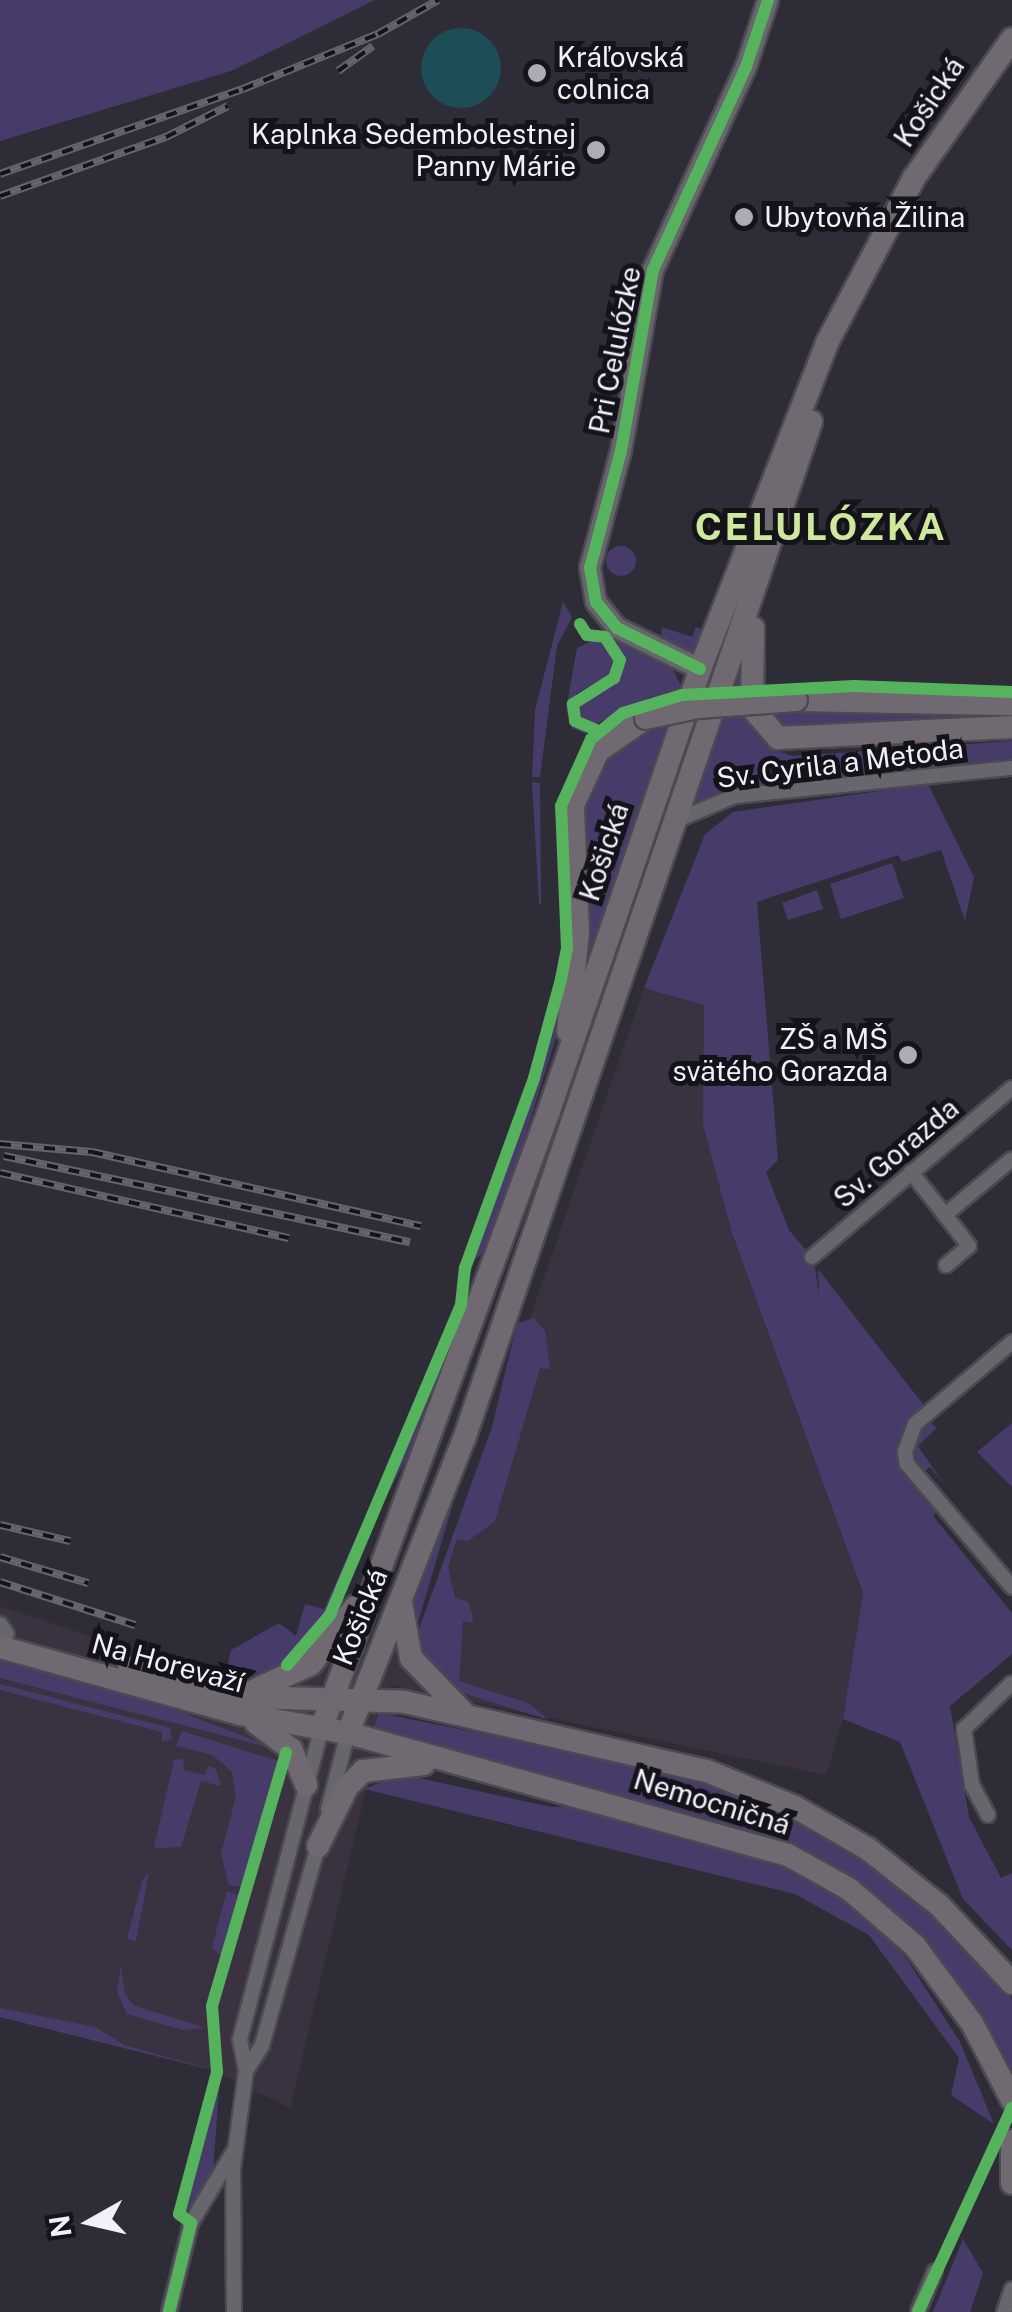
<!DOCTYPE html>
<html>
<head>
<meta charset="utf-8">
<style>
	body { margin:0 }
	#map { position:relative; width:1012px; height:2312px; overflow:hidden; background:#2e2c36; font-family:"Public Sans",sans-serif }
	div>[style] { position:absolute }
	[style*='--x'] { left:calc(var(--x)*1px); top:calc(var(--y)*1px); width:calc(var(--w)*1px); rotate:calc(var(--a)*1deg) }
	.commercial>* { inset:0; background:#3b3241 }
	.green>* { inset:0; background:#473c69 }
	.round { border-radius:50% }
	.water>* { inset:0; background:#1d4d56 }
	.roads { filter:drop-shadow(2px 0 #4b4951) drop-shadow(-2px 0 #4b4951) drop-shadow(0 2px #4b4951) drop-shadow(0 -2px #4b4951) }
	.street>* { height:14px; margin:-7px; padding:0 7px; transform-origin:7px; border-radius:7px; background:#68666d }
	.secondary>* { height:20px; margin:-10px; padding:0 10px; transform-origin:10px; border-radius:10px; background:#68666d }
	.primary>* { height:22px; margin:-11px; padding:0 11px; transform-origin:11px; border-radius:11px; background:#706972 }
	.rail>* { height:8px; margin-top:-4px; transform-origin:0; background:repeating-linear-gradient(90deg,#14131a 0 11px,#65646c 0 22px); box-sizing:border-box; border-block:2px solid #65646c }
	.bridges { filter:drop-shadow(2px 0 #4b4951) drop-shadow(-2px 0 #4b4951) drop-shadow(0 2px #4b4951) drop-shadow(0 -2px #4b4951) }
	.primary-bridge>* { height:22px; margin:-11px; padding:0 11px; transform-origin:11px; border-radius:11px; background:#706972 }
	.cycleway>* { height:12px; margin:-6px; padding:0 6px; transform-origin:6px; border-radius:6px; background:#56b35d }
	.dots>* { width:28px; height:28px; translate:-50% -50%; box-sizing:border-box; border:5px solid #14131a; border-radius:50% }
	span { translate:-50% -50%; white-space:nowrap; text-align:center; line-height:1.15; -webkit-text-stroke:10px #14131a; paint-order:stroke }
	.poi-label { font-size:28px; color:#f1effa }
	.left { translate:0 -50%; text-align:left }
	.right { translate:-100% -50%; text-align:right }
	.street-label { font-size:28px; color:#f1effa }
	.district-label { font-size:38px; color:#cfe89d; font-weight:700; letter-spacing:2.5px }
	.north { position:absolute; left:40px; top:2172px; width:100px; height:100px; -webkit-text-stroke:8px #14131a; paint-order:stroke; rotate:262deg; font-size:28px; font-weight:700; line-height:40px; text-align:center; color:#f1effa }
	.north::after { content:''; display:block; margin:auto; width:35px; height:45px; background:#f1effa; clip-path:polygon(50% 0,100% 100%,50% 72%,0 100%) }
</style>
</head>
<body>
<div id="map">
	<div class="commercial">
		<i style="clip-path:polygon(644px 988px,704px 1004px,703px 1125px,732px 1233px,863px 1593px,843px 1719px,826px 1775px,391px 1685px,290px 2108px,212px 2070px,0 2017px,0 1606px,224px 1680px,422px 1631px)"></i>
	</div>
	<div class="green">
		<i style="clip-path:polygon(0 0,375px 0,231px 71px,0 141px)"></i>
		<i class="round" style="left:606px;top:546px;width:30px;height:30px"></i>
		<i style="clip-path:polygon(563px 602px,572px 617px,557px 646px,540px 777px,532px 777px,535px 710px)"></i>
		<i style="clip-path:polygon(663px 615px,662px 627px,692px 637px,696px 627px,704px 630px,693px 655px,661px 640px)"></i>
		<i style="clip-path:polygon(598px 638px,614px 652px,614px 672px,577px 693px,569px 707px,572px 722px,588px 735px,572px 728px,566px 709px,577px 648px)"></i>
		<i style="clip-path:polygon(610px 638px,670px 664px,683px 690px,584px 986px,580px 811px,600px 761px,644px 731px,652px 697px,594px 725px,577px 717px,581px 699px,620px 677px,624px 656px)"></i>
		<i style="clip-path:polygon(740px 668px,749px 724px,773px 750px,793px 756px,1012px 741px,1012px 760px,732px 789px,692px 803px)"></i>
		<i style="clip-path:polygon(797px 708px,1012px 713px,1012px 723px,790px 736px,765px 712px)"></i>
		<i style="clip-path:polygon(532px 782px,540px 783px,541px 905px,539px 904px)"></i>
		<i style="clip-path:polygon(928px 784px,974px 877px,965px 921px,941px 850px,902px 862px,898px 855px,757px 902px,778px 1160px,766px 1172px,789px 1230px,814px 1260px,819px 1295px,818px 1269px,926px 1408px,904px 1430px,901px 1450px,939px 1509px,933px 1516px,1012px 1613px,1012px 1654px,950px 1706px,969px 1817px,1001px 1878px,1012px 1873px,1012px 1950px,963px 1899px,900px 1742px,843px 1719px,863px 1593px,732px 1233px,703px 1125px,704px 1005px,644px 988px,705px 834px,733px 812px)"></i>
		<i style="clip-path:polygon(892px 863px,904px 898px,841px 919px,830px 884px)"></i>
		<i style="clip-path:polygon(817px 890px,823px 909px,788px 920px,782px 903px)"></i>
		<i style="clip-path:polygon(564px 979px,562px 1018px,491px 1246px,473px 1261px,539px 1076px)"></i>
		<i style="clip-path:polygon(463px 1314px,406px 1460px,379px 1509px,458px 1318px)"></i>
		<i style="clip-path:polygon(534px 1318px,545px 1331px,550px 1369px,540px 1368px,495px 1521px,468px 1541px,457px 1539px,448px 1567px,455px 1598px,468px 1602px,472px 1614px,473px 1623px,463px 1621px,459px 1681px,528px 1703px,549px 1720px,451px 1689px,414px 1643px,492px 1427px,517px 1323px)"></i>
		<i style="clip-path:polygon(927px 1420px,937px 1428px,918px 1446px,944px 1484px,930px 1467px,921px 1474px,914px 1461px,912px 1439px)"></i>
		<i style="clip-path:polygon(1012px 1423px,1012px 1487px,977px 1452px)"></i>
		<i style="clip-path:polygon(458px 1487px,416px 1629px,411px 1598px)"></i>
		<i style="clip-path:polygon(360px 1528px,362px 1531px,328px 1615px,305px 1647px,270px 1670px,224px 1680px,231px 1650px,279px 1623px,296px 1636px,305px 1604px,324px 1609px)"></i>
		<i style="clip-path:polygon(0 1660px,137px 1695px,279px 1750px,0 1678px)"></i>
		<i style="clip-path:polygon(0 1684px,170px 1728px,172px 1739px,162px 1742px,162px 1732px,0 1690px)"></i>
		<i style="clip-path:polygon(379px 1713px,665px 1770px,727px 1786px,815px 1826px,902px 1884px,991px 1971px,1012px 1999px,1012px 2076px,908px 1926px,854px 1883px,778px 1842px,724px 1824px,402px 1741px,374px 1727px)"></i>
		<i style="clip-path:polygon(182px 1731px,278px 1761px,243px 1887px,229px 1885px,221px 1854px,236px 1796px,232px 1772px,213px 1755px,176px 1746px)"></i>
		<i style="clip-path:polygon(184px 1759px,183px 1770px,205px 1775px,208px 1766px,216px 1769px,221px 1786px,201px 1781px,181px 1847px,154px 1848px,174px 1760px)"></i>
		<i style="clip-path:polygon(401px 1774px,551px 1807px,573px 1806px,790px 1866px,815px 1878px,876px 1920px,908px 1961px,960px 2042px,994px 2124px,951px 2095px,959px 2058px,869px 1935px,795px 1894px,364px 1789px)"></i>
		<i style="clip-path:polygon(149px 1872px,136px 1941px,127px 1939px,142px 1881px)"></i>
		<i style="clip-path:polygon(227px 1891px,241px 1896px,223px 1959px,212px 1947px)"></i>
		<i style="clip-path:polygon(121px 1965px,125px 1995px,135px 2006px,206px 2028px,183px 2030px,127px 2014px,117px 1992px)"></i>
		<i style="clip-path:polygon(0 2008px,95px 2027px,124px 2045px,213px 2070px,193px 2158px,212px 2070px,0 2017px)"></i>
		<i style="clip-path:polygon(220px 2077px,213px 2171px,187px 2216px,184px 2213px)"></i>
		<i style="clip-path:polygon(963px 2239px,983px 2273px,970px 2312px,933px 2312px)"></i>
	</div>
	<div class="water">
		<i class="round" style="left:421px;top:28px;width:80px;height:80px"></i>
	</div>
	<div class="roads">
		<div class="street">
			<i style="--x:677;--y:820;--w:63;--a:-22.5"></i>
			<i style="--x:735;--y:796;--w:278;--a:-5.8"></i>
			<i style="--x:911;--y:1172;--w:55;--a:51.7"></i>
			<i style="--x:945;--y:1215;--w:87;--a:-39.9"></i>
			<i style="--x:945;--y:1215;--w:39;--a:52"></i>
			<i style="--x:969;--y:1246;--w:30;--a:140"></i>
			<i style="--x:812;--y:1257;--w:262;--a:-40.2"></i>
			<i style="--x:1012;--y:1342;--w:127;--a:139.8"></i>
			<i style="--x:915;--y:1424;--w:30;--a:110"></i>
			<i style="--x:905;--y:1452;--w:12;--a:81"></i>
			<i style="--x:907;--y:1464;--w:162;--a:49.5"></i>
			<i style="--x:0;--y:1624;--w:12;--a:55"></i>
			<i style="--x:328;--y:1809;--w:79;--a:-75.3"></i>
			<i style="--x:988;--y:1815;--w:34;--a:-118"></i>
			<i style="--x:972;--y:1785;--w:57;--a:-98.1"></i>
			<i style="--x:964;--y:1729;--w:66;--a:-43.8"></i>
			<i style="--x:246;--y:2071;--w:31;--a:-58"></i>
			<i style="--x:262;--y:2045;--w:214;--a:-74.3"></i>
			<i style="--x:169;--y:2312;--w:92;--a:-76.1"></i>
			<i style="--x:191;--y:2223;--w:84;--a:-59.2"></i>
			<i style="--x:234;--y:2312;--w:144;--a:-90.4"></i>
			<i style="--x:233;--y:2168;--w:98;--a:-82.4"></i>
			<i style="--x:246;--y:2071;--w:33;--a:-101"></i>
			<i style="--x:240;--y:2039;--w:323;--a:-75.3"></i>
			<i style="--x:918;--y:2312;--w:44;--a:-67.5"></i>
			<i style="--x:1004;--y:2312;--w:24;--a:-71"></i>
		</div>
		<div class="secondary">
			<i style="--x:700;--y:669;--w:93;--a:-153.7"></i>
			<i style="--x:617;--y:628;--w:33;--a:-129"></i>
			<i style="--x:596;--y:602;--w:35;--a:-100"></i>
			<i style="--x:590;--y:568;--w:121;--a:-75.2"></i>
			<i style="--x:621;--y:451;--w:184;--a:-80"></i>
			<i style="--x:653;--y:270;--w:223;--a:-65.4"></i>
			<i style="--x:746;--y:67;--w:71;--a:-71.8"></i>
		</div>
		<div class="primary">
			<i style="--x:753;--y:628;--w:80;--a:90.7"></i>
			<i style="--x:752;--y:708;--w:40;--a:49"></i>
			<i style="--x:778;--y:738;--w:234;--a:-2.7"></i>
			<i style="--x:796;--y:700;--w:216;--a:1.1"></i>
			<i style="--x:568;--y:1031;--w:100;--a:-84.2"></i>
			<i style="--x:578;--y:932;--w:127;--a:-92.3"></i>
			<i style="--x:573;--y:805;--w:60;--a:-65.2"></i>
			<i style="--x:598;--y:751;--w:58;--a:-34.5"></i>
			<i style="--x:401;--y:1602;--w:57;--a:79.9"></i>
			<i style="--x:411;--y:1658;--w:75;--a:46.1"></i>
			<i style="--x:0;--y:1647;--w:249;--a:15.6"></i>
			<i style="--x:240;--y:1714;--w:110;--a:10"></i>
			<i style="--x:348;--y:1733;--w:457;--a:15.5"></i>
			<i style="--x:788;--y:1855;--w:70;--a:29.1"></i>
			<i style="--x:849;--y:1889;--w:87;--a:40.8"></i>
			<i style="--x:915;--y:1946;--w:96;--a:53.5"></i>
			<i style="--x:972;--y:2023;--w:87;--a:62.5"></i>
			<i style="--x:129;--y:1668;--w:124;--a:13.5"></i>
			<i style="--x:250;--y:1697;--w:155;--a:1.8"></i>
			<i style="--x:405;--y:1702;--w:310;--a:12.9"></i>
			<i style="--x:707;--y:1771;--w:95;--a:22.2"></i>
			<i style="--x:795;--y:1807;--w:84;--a:29.9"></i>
			<i style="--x:868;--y:1849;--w:90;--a:38.3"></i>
			<i style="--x:939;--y:1905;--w:107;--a:46.9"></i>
			<i style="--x:253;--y:1691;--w:64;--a:-25"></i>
			<i style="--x:311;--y:1664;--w:73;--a:-52.2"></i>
			<i style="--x:256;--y:1723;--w:44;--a:36.6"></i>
			<i style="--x:291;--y:1749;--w:39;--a:67"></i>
			<i style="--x:322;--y:1727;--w:656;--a:-69.77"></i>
			<i style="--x:549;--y:1111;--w:467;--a:-71.1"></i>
			<i style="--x:700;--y:669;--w:352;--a:-68.7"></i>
			<i style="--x:828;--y:341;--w:184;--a:-62.2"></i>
			<i style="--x:914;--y:178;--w:170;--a:-54.8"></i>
			<i style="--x:348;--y:1733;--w:316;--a:-68.5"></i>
			<i style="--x:464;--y:1439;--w:1075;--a:-71.16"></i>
			<i style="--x:318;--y:1846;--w:66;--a:-63.8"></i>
			<i style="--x:347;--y:1787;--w:23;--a:-45"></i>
			<i style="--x:363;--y:1771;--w:61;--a:-6.5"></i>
			<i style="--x:1012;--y:2141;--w:42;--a:90"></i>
		</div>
	</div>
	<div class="rail">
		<i style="--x:338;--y:71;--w:43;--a:-35.5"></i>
		<i style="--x:0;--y:174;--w:257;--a:-19.3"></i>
		<i style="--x:243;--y:89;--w:146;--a:-22.2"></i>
		<i style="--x:378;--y:34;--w:69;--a:-29.5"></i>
		<i style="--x:0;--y:196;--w:176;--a:-19.6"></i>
		<i style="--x:166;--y:137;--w:69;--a:-26.6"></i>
		<i style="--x:0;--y:1144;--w:92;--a:5"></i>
		<i style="--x:92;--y:1152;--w:337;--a:12.7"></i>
		<i style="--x:4;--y:1156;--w:415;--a:12"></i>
		<i style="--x:0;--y:1173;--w:296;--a:12.7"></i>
		<i style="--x:0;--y:1525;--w:72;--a:12.9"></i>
		<i style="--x:0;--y:1557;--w:92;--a:16.5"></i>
		<i style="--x:0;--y:1582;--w:142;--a:17.7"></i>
	</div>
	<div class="bridges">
		<div class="primary-bridge">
			<i style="--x:646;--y:718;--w:53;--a:-11.9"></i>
			<i style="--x:698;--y:707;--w:98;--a:-4.1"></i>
		</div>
	</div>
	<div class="cycleway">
		<i style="--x:580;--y:624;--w:13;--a:58"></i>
		<i style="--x:587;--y:635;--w:18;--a:6"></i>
		<i style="--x:605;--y:637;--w:27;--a:57"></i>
		<i style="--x:620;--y:660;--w:19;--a:108"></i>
		<i style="--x:614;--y:678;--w:49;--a:147.6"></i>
		<i style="--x:573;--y:704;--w:17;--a:83"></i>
		<i style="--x:575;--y:721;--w:25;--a:23"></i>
		<i style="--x:700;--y:669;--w:93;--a:-153.7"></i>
		<i style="--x:617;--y:628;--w:33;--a:-129"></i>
		<i style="--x:596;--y:602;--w:35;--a:-100"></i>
		<i style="--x:590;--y:568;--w:121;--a:-75.2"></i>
		<i style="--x:621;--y:451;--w:184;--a:-80"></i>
		<i style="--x:653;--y:270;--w:223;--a:-65.4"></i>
		<i style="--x:746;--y:67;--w:71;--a:-71.8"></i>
		<i style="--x:287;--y:1665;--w:66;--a:-49.3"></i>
		<i style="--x:330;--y:1615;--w:337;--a:-67.1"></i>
		<i style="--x:461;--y:1305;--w:37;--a:-84"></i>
		<i style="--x:465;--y:1268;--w:202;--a:-70"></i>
		<i style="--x:534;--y:1078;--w:103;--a:-74.7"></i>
		<i style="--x:561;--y:979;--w:32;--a:-79"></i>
		<i style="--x:567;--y:948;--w:142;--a:-92.4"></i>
		<i style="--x:561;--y:806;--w:73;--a:-65.9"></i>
		<i style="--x:591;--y:739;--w:41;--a:-39.1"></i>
		<i style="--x:623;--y:713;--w:62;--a:-17"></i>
		<i style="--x:682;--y:695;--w:172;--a:-3"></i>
		<i style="--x:854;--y:686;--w:158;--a:2.2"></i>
		<i style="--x:169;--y:2312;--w:92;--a:-76.1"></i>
		<i style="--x:191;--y:2223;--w:15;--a:-143"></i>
		<i style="--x:179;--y:2214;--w:147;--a:-75"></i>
		<i style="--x:217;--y:2072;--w:66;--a:-94.3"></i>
		<i style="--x:212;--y:2006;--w:264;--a:-73.7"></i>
		<i style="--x:918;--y:2312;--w:225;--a:-65.3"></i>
	</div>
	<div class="dots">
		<i style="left:537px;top:73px;background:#adabb5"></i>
		<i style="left:596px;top:150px;background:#adabb5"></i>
		<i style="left:744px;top:217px;background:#adabb5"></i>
		<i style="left:908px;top:1055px;background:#adabb5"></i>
	</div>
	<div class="poi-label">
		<span class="left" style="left:557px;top:73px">Kráľovská<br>colnica</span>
		<span class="right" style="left:576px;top:150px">Kaplnka Sedembolestnej<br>Panny Márie</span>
		<span class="left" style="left:764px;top:217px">Ubytovňa Žilina</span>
		<span class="right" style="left:888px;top:1055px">ZŠ a MŠ<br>svätého Gorazda</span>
	</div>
	<div class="street-label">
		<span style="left:929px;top:102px;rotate:-56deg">Košická</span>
		<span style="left:615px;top:350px;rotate:-79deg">Pri Celulózke</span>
		<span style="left:840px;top:763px;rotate:-7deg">Sv. Cyrila a Metoda</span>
		<span style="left:604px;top:852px;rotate:-72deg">Košická</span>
		<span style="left:896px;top:1153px;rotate:-40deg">Sv. Gorazda</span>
		<span style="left:360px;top:1617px;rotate:-68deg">Košická</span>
		<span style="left:168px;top:1663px;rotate:15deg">Na Horevaží</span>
		<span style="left:712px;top:1802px;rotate:17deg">Nemocničná</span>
	</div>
	<div class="district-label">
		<span style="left:821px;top:527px">CELULÓZKA</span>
	</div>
	<div class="north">N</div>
</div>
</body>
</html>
